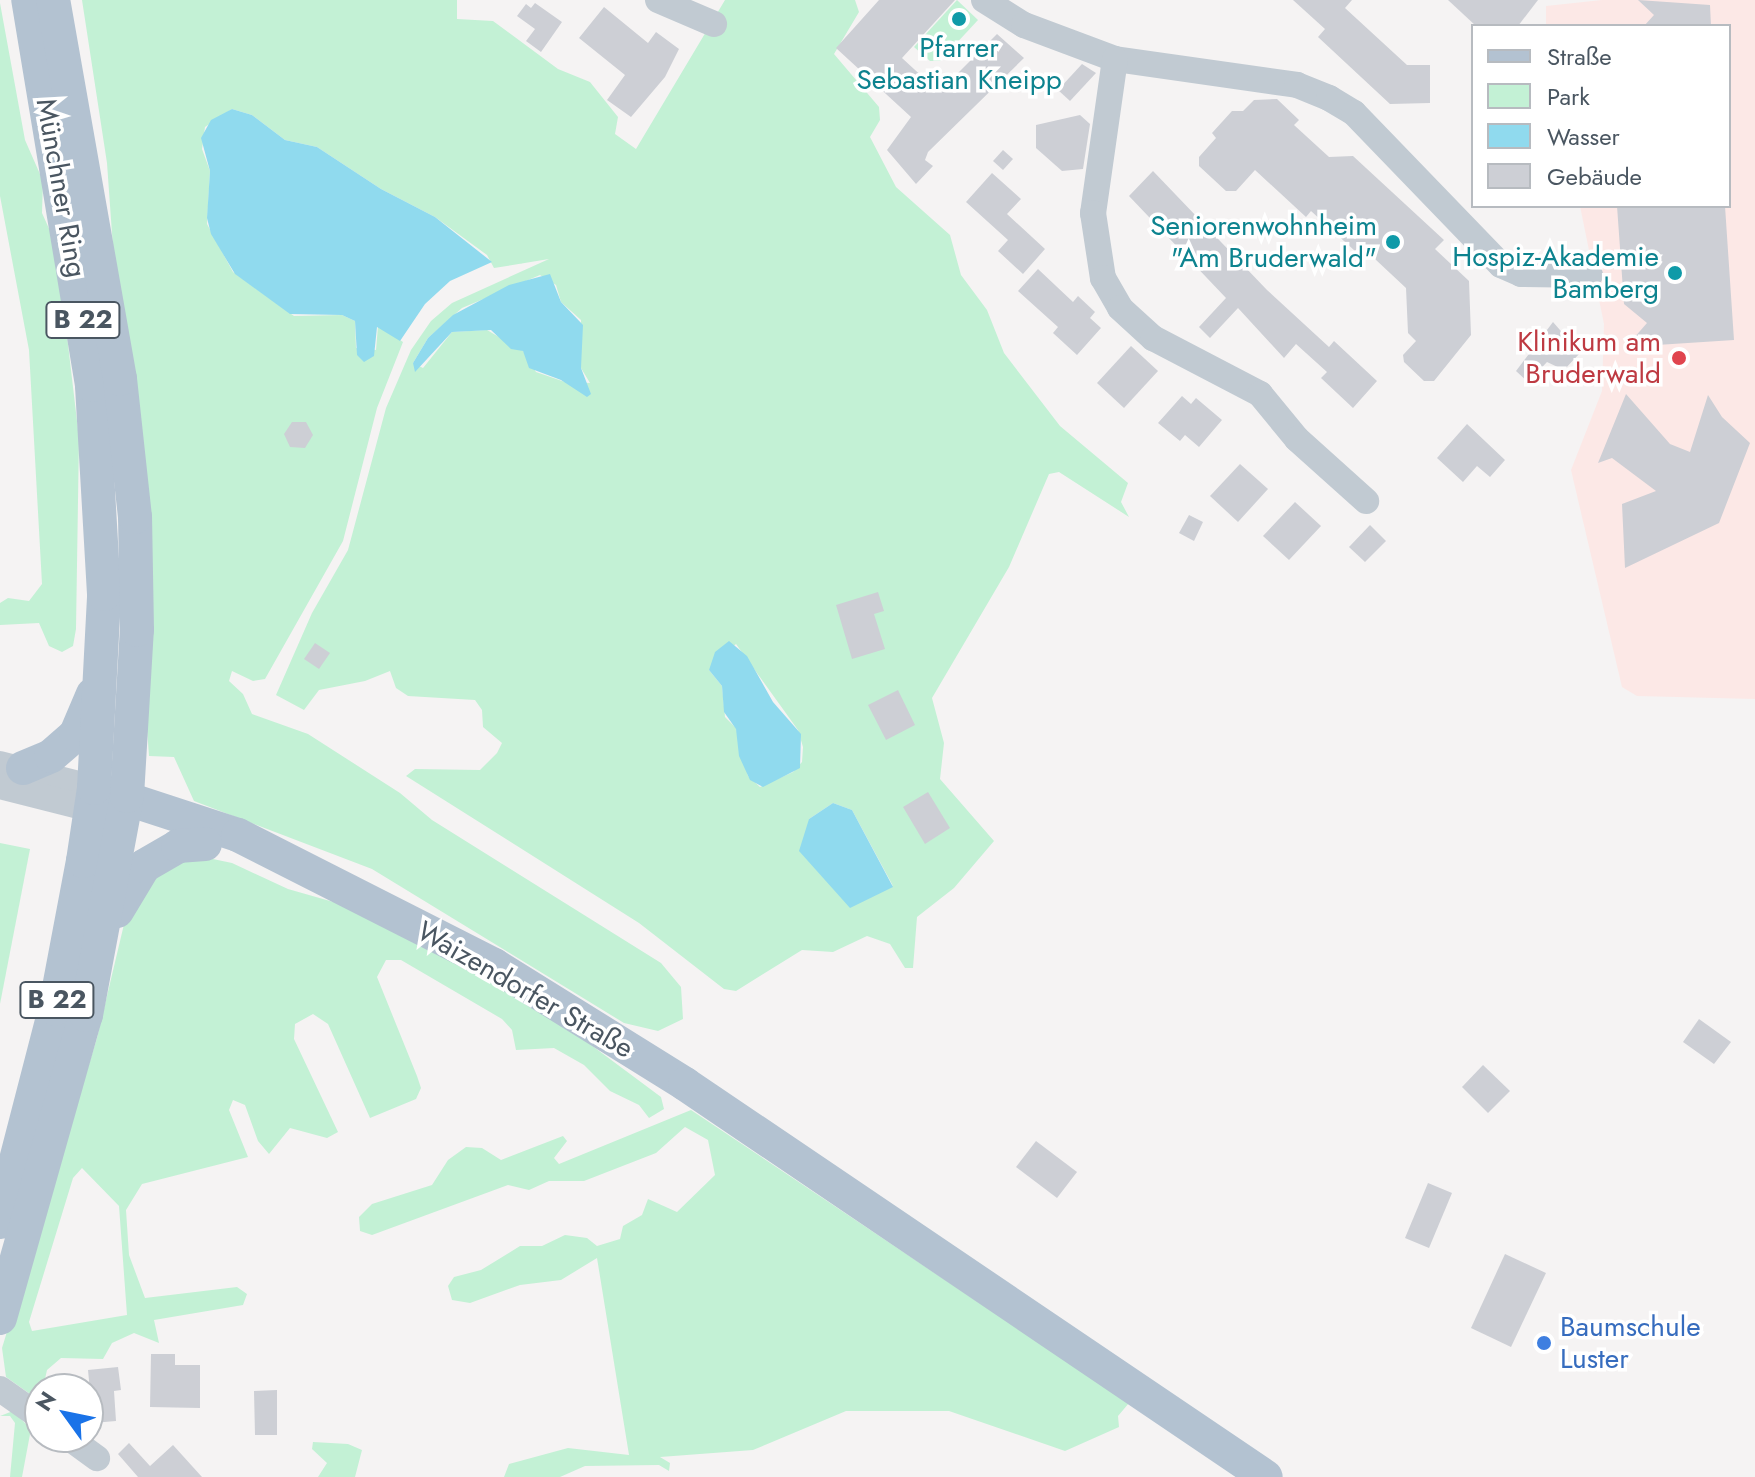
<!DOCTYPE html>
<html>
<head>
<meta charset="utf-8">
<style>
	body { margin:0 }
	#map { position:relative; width:1755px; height:1477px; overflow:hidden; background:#f5f3f3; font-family:Jost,sans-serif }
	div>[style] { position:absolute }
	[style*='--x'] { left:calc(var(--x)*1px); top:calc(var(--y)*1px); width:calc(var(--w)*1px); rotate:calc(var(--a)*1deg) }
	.medical>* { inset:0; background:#fce8e6 }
	.green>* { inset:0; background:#c3f1d5 }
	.water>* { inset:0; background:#90daee }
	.building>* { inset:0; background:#cdcfd5 }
	.minor>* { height:26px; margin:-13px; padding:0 13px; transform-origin:13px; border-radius:13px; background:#c1cad2 }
	.major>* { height:34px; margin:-17px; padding:0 17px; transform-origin:17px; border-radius:17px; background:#b3c2d1 }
	.dots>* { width:22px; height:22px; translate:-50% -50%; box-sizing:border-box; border:4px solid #fff; border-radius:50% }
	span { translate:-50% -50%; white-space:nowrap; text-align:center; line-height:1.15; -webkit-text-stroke:7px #fff; paint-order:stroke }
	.shield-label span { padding:2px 6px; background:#fff; border:2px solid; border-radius:6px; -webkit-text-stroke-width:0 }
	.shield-label { font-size:26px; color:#4a5661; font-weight:700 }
	.culture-label { font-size:28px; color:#0d838f }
	.right { translate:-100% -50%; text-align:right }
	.street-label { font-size:28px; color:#4a5661 }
	.health-label { font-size:28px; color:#be3a42 }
	.shop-label { font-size:28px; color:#366cbe }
	.left { translate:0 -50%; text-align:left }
	.legend { position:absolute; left:1471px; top:24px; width:260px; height:184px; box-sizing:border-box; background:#fff; border:2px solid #b7bbc0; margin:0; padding:10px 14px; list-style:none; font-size:24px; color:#4a5661 }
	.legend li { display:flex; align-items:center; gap:16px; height:40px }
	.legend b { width:40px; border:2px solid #b7bbc0 }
	.north { position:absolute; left:24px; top:1373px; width:80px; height:80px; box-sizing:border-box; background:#fff; border:2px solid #b7bbc0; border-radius:50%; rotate:303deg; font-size:22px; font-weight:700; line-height:32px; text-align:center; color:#4a5661 }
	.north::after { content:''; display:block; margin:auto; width:28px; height:36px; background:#1a73e8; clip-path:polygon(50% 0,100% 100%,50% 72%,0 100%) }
</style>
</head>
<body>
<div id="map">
	<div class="medical">
		<i style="clip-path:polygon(1602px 0,1755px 0,1755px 699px,1637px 696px,1622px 687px,1571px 470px,1602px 391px,1604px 324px,1580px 206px,1729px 206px,1729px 26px,1546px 26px,1546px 6px)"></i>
	</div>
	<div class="green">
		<i style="clip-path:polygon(evenodd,82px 0,457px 0,457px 19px,493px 21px,558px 69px,590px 82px,618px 117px,615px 134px,636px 149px,725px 0,855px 0,859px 12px,834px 54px,879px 107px,880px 120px,870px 137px,896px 187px,950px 235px,961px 275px,987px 310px,1004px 353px,1060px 426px,1128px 483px,1121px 502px,1129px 517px,1059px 472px,1049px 474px,1009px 567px,932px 698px,944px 743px,940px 779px,994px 841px,954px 888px,917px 917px,913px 968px,905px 968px,890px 944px,867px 936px,833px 952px,802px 950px,736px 991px,724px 989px,639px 923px,406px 776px,415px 769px,480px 770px,497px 753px,502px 743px,483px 727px,482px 710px,475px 700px,408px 696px,396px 688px,390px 671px,365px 681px,319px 690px,304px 710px,276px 695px,312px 613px,348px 550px,386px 408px,411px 350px,431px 321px,452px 303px,549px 259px,494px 268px,487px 255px,435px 217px,381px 189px,317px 147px,285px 140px,252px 115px,232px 109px,205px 127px,202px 149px,210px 171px,207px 224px,233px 272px,294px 316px,342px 315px,355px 321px,356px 348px,376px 350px,378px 326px,403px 342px,377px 408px,343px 541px,265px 679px,253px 681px,232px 671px,229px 681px,243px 694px,252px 714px,308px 734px,400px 793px,432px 820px,661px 963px,681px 987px,683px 1019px,658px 1031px,624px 1023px,372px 869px,194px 801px,174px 757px,149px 756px,107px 163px,82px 0,540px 275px,556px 285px,561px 302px,581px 320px,581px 368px,590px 383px,565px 382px,536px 372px,523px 351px,487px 330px,452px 332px,423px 368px,413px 363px,428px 338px,462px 308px,540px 275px,82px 0,736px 644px,798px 730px,803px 747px,802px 762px,793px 772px,760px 787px,748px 776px,736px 728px,725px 717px,722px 686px,709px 670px,736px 644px,82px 0,833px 803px,852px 810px,893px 886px,809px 819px,833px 803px)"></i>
		<i style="clip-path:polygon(957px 0,978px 20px,940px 61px,930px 61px,914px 47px)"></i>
		<i style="clip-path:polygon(0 3px,25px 140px,43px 181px,42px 213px,51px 233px,65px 319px,79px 438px,76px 629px,73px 646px,62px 652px,49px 646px,39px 623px,0 625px,0 603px,8px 598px,29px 601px,42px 584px,29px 350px,0 196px)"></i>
		<i style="clip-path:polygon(0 843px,30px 849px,0 1004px)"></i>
		<i style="clip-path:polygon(evenodd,189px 854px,232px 863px,288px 889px,337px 903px,474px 970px,583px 1039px,661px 1097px,664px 1109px,649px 1118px,639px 1105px,610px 1091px,584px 1065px,554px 1048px,516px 1050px,512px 1030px,502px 1019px,401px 960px,386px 960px,377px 977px,417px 1076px,421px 1088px,416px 1099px,370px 1118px,328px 1024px,313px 1014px,295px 1024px,294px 1039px,338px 1132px,327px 1138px,290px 1128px,269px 1154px,258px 1141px,245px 1105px,233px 1100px,229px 1110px,248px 1157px,142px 1184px,126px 1210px,129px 1255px,145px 1298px,237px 1287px,247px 1294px,243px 1305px,154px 1320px,159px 1343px,134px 1333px,112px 1343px,103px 1359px,61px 1358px,47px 1370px,40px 1401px,6px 1377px,2px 1348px,97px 1038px,130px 899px,137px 884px,189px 854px,82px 1168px,119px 1206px,127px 1315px,32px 1331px,29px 1322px,73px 1178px,82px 1168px)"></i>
		<i style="clip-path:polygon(691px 1110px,1129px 1403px,1118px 1416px,1119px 1427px,1065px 1451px,949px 1411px,846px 1411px,753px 1450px,660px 1457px,670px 1463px,669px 1471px,659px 1465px,585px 1466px,560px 1477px,504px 1477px,509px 1464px,568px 1448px,629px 1455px,597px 1258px,561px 1280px,520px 1285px,470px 1303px,452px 1300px,448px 1286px,454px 1277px,481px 1270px,520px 1246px,542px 1246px,565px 1235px,587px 1238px,597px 1246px,620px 1239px,623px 1226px,642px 1215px,648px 1199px,677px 1212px,715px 1175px,708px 1140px,685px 1127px,656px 1153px,584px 1181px,549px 1181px,529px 1190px,508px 1185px,372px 1235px,360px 1231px,359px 1217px,372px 1204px,432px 1185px,448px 1160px,466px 1147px,482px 1148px,501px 1160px,563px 1136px,567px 1141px,554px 1158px,559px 1164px)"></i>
		<i style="clip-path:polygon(13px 1411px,31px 1429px,22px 1477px,10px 1477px,15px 1423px,10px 1416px,0 1416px)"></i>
		<i style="clip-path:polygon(313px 1442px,348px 1444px,362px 1450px,355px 1477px,318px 1477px,327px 1463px,312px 1449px)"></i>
	</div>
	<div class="water">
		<i style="clip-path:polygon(232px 109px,252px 115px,285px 140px,317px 147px,381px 189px,435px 217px,492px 262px,450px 281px,425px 304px,400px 341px,377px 327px,374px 356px,364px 362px,357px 355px,355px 321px,342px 315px,290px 314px,235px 274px,211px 234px,207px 218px,210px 171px,201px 138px,211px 120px)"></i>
		<i style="clip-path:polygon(550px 274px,561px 302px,583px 325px,581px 368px,591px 394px,587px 397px,561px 380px,529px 368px,523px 351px,511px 349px,491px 330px,452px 332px,415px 372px,413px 363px,428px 338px,453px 315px,509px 285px)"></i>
		<i style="clip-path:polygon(729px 641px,747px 656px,773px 702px,801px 734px,800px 768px,763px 787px,750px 780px,739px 756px,736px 729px,724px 712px,722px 686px,709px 670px,715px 652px)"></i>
		<i style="clip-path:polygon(833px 803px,852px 810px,893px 887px,850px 908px,799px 851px,809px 819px)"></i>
	</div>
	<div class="building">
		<i style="clip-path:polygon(879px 0,955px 0,902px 58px,939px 92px,997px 34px,1024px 58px,928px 152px,925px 160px,933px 166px,916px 184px,887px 150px,911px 117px,836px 48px)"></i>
		<i style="clip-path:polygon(1293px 0,1352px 0,1345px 8px,1407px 65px,1430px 65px,1430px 103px,1390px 104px,1318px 37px,1325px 29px)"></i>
		<i style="clip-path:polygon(1448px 0,1538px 0,1518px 26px,1476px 26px)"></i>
		<i style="clip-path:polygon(1638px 0,1710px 5px,1711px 26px,1644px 26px,1654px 15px)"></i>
		<i style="clip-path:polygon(535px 3px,562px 22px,541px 52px,526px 41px,535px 29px,517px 16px,526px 4px,531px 8px)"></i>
		<i style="clip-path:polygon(604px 7px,648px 43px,656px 32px,679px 49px,665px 77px,631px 117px,607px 100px,625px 75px,579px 38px)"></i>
		<i style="clip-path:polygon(1082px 64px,1096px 73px,1070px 101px,1058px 90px)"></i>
		<i style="clip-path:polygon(1277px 99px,1299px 120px,1294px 125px,1329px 157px,1353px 156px,1444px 240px,1435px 249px,1469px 281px,1471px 335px,1434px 381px,1424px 381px,1404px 362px,1403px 355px,1416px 341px,1408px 333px,1406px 288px,1360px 245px,1355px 251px,1311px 211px,1306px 217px,1255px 170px,1236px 191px,1226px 191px,1199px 166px,1199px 157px,1216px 138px,1212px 133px,1232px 111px,1243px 111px,1254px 100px)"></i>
		<i style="clip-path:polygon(1080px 115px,1090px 124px,1083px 169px,1062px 171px,1036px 148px,1036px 125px)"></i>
		<i style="clip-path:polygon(1003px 150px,1013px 159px,1003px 170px,993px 161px)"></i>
		<i style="clip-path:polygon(1153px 171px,1267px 290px,1329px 347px,1334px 341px,1377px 381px,1353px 408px,1321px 378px,1327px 372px,1296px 344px,1284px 358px,1238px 308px,1210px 338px,1199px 327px,1226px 298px,1129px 196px)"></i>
		<i style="clip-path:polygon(992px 173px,1021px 199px,1007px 214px,1045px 249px,1023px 274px,998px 251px,1008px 240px,966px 202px)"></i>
		<i style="clip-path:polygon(1617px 206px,1725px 206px,1734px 340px,1626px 347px,1647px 323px,1624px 304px)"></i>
		<i style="clip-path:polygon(1038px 269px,1073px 302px,1078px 296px,1095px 312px,1090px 318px,1101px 328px,1077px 355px,1053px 333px,1058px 327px,1018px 291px)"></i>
		<i style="clip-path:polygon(1553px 322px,1580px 353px,1564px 370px,1547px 362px,1528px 382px,1516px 371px)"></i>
		<i style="clip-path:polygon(1131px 346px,1158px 371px,1124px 408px,1097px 383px)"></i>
		<i style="clip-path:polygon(1626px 394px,1670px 444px,1690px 452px,1708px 395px,1722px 417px,1750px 443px,1719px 523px,1625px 568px,1622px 504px,1656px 491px,1612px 458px,1598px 463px)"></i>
		<i style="clip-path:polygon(1182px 396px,1191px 404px,1196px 398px,1222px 420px,1199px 447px,1185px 435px,1180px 441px,1158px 423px)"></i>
		<i style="clip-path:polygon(292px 422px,306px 422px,313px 435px,305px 448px,290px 447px,284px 434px)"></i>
		<i style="clip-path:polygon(1467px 424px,1505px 460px,1490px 477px,1477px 466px,1463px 482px,1437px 458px)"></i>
		<i style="clip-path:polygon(1240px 464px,1268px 489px,1238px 522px,1210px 496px)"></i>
		<i style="clip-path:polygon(1295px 502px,1321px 526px,1289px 560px,1263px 536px)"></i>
		<i style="clip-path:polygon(1189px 515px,1203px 522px,1194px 541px,1179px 533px)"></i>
		<i style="clip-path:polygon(1370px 525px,1386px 541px,1365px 562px,1349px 547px)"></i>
		<i style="clip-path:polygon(878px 592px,884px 611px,874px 614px,885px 649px,852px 659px,836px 605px)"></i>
		<i style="clip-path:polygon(315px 643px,330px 653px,319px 669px,304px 659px)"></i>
		<i style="clip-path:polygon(898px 690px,915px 725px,886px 740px,868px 705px)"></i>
		<i style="clip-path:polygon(928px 792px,950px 828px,925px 844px,903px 807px)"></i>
		<i style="clip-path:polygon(1699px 1019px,1731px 1042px,1714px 1064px,1683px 1042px)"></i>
		<i style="clip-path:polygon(1483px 1065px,1510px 1091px,1488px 1113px,1462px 1087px)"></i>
		<i style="clip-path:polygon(1036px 1141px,1077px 1172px,1057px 1198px,1016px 1167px)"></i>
		<i style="clip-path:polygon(1428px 1183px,1452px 1193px,1429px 1248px,1405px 1238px)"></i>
		<i style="clip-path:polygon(1505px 1254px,1546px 1273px,1511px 1347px,1471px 1328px)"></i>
		<i style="clip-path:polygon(151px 1354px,175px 1354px,175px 1365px,200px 1365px,200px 1408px,150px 1407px)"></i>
		<i style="clip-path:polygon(118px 1367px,121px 1390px,114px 1391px,116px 1421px,93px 1423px,88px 1370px)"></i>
		<i style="clip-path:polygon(277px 1390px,277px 1435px,255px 1435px,254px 1391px)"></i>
		<i style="clip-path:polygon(129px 1443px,150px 1466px,173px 1445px,202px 1477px,138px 1477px,118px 1454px)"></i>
	</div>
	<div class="minor">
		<i style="--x:658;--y:0;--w:61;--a:23.2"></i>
		<i style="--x:984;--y:0;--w:47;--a:32"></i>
		<i style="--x:1024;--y:25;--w:97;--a:20.5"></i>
		<i style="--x:1115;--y:59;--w:184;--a:8.1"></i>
		<i style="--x:1297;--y:85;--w:35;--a:22"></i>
		<i style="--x:1329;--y:98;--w:29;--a:31"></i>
		<i style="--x:1354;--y:113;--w:211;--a:46"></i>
		<i style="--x:1501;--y:265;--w:22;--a:24"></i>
		<i style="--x:1521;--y:274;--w:69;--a:0.8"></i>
		<i style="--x:1115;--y:59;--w:156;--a:98.1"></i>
		<i style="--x:1093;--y:213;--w:66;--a:81.3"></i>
		<i style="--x:1103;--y:278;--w:34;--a:60"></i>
		<i style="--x:1120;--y:308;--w:45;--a:42.3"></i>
		<i style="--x:1153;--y:338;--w:121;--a:27.6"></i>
		<i style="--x:1260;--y:394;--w:58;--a:50.6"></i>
		<i style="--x:1297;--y:439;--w:93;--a:41.9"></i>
		<i style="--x:0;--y:764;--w:97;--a:14.3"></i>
		<i style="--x:0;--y:786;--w:94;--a:14.2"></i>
		<i style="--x:0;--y:1389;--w:49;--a:35"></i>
		<i style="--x:68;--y:1437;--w:36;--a:36"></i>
	</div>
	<div class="major">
		<i style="--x:23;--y:768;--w:30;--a:-23"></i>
		<i style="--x:51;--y:756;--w:33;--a:-41"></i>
		<i style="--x:76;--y:734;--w:43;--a:-67"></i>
		<i style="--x:94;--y:788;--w:151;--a:18.1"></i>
		<i style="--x:238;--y:835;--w:287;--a:26.9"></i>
		<i style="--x:494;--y:965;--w:225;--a:31.9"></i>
		<i style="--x:685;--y:1084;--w:701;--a:34.08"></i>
		<i style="--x:117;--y:911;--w:52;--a:-59"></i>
		<i style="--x:144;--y:866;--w:39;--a:-30"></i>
		<i style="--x:178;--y:846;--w:27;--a:-4"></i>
		<i style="--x:0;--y:1222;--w:220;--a:-75.5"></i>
		<i style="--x:55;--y:1009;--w:151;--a:-79.3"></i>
		<i style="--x:83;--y:861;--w:74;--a:-81.4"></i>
		<i style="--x:94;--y:788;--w:194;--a:-87"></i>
		<i style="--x:104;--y:594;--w:209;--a:-93.3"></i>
		<i style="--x:92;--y:385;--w:390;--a:-99.4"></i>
		<i style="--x:0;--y:1318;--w:315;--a:-74.2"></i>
		<i style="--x:86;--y:1015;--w:223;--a:-79.4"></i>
		<i style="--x:127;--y:796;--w:166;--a:-86.6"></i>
		<i style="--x:137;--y:630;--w:113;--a:-91"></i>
		<i style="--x:135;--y:517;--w:139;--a:-96.2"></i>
		<i style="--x:120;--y:379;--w:385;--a:-100"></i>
	</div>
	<div class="dots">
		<i style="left:959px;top:19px;background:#0f9aa8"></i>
		<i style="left:1393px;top:242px;background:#0f9aa8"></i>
		<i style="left:1675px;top:273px;background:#0f9aa8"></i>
		<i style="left:1679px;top:358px;background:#e0444e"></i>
		<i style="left:1544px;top:1343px;background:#3f7fe0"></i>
	</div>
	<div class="shield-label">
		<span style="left:83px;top:320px">B 22</span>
		<span style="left:57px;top:1000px">B 22</span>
	</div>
	<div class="culture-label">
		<span style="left:959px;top:64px">Pfarrer<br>Sebastian Kneipp</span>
		<span class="right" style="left:1377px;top:242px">Seniorenwohnheim<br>"Am Bruderwald"</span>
		<span class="right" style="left:1659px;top:273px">Hospiz-Akademie<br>Bamberg</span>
	</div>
	<div class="street-label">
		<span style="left:61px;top:188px;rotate:80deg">Münchner Ring</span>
		<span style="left:525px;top:990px;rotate:30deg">Waizendorfer Straße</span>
	</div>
	<div class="health-label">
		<span class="right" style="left:1661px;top:358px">Klinikum am<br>Bruderwald</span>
	</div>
	<div class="shop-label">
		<span class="left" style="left:1560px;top:1343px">Baumschule<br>Luster</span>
	</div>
	<ul class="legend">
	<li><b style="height:10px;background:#b3c2d1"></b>Straße</li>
	<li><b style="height:22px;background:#c3f1d5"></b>Park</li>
	<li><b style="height:22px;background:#90daee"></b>Wasser</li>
	<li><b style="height:22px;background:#cdcfd5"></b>Gebäude</li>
	</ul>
	<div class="north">N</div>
</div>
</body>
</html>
